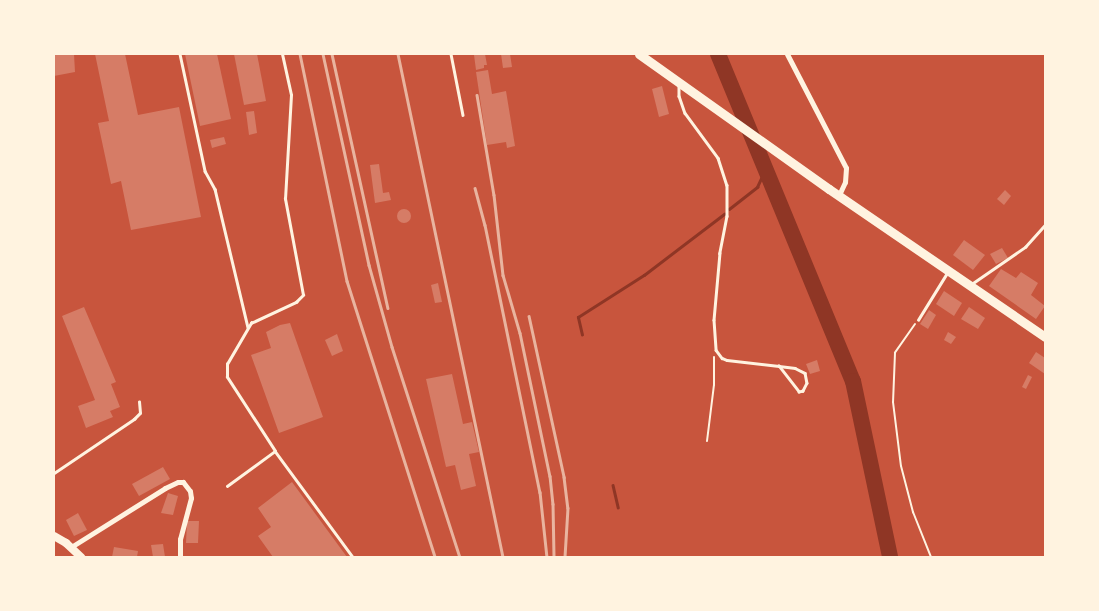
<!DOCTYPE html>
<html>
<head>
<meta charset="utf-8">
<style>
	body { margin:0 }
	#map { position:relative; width:1099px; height:611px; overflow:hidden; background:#c8553d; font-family:"PT Sans Narrow",sans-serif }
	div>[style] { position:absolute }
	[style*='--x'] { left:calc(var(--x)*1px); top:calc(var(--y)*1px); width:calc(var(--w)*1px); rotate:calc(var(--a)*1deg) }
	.stream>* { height:2.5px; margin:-1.25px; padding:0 1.25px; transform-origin:1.25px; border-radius:1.25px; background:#8f3625 }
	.river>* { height:16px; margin:-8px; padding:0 8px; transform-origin:8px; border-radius:8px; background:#8f3625 }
	.building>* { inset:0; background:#d67c66 }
	.round { border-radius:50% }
	.path>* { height:2px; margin:-1px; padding:0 1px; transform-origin:1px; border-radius:1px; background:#fff3e0 }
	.service>* { height:2.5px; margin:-1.25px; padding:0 1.25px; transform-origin:1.25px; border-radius:1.25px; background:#fff3e0 }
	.minor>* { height:5px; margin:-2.5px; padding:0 2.5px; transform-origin:2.5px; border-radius:2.5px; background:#fff3e0 }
	.secondary>* { height:8px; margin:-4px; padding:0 4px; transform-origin:4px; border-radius:4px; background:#fff3e0 }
	.primary>* { height:9px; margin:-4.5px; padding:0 4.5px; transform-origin:4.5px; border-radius:4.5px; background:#fff3e0 }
	.rail>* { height:2.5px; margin:-1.25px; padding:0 1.25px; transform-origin:1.25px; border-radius:1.25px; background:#e9b49f }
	span { translate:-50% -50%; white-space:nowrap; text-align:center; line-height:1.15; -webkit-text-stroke:4px #fff3e0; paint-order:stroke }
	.frame { position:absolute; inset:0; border:55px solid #fff3e0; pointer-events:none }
</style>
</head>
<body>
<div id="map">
	<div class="stream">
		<i style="--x:729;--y:209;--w:36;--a:-38"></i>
		<i style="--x:757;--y:187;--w:21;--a:-65"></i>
		<i style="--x:582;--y:335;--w:18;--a:-103"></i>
		<i style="--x:578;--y:317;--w:78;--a:-32.5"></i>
		<i style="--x:644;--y:275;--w:101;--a:-37.3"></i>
		<i style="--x:613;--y:485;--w:23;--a:77"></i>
	</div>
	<div class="river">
		<i style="--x:718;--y:54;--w:354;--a:67.6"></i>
		<i style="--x:853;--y:381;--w:180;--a:78.1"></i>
	</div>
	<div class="building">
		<i style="clip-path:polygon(54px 54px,74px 54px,75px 72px,54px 76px)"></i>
		<i style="clip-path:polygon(95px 54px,125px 54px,138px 115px,179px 107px,201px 217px,131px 230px,121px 181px,111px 184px,98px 123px,109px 121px)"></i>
		<i style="clip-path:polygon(185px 54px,217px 54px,231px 119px,200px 126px)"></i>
		<i style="clip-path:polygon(234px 54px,257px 54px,266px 101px,244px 105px)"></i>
		<i style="clip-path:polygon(485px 54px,487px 65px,484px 65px,484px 68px,476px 70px,474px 55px)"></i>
		<i style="clip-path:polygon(501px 54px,510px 54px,512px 67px,503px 68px)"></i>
		<i style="clip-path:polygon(488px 70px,492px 94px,506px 91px,515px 146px,507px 148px,506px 142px,487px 145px,476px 72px)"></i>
		<i style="clip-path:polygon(662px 86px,669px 114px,659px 117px,652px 89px)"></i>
		<i style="clip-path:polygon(254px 111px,257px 133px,249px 135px,246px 112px)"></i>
		<i style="clip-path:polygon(224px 137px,226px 144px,212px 148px,210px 140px)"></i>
		<i style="clip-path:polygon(379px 164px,383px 193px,389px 192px,391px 200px,375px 203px,370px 165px)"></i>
		<i style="clip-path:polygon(1005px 190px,1011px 196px,1004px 205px,997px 199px)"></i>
		<i class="round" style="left:397px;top:209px;width:14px;height:14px"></i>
		<i style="clip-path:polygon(964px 240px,985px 255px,973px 270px,953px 255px)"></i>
		<i style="clip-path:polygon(1002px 248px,1008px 258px,996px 264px,990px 254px)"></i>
		<i style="clip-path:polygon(1001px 269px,1016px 278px,1021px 272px,1038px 283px,1031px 295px,1045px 306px,1036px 319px,989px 286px)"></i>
		<i style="clip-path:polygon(438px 283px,442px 302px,435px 303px,431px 285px)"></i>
		<i style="clip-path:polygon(944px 291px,962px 303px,954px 316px,936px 304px)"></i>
		<i style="clip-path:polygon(84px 307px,116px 382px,111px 384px,120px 407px,110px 411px,113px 417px,86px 428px,78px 406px,95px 400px,62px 316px)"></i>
		<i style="clip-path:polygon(969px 307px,985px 318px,978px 329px,961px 319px)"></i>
		<i style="clip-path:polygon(929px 310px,936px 315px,928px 329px,920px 324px)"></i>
		<i style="clip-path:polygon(290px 323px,323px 417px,279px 433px,251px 355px,271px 348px,266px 332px,280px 325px)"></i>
		<i style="clip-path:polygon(948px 332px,956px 337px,951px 344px,944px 340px)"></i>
		<i style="clip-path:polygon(337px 334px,343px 351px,332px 356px,325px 340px)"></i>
		<i style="clip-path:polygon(1036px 352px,1045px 358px,1045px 374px,1029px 363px)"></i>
		<i style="clip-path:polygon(817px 360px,820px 371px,810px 374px,806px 364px)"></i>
		<i style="clip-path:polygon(452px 374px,463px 424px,472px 422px,479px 452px,469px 454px,476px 486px,461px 490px,455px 465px,446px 467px,426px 379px)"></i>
		<i style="clip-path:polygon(1028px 375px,1032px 377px,1026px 389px,1022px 387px)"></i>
		<i style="clip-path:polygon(163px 467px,170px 479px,139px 496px,132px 484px)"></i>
		<i style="clip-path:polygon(292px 482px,347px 557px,273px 557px,258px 536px,271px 527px,258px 508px)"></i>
		<i style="clip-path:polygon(168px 493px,178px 496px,173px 515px,161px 513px)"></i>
		<i style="clip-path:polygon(78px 513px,87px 530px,74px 536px,66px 520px)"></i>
		<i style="clip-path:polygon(187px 521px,199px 521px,198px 543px,186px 543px)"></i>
		<i style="clip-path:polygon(163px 544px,165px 557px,153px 557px,151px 545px)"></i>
		<i style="clip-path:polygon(114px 547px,138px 551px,137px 557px,112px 557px)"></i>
	</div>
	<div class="path">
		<i style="--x:915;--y:324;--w:35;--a:125"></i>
		<i style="--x:895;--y:353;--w:49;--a:92.3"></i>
		<i style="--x:893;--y:402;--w:64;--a:82.9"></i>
		<i style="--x:901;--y:466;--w:48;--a:75.4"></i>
		<i style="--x:913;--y:512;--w:48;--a:68.2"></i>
		<i style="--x:707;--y:441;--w:56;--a:-82.9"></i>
		<i style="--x:714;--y:385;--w:28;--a:-90"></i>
	</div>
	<div class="service">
		<i style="--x:180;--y:54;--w:120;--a:77.9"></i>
		<i style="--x:205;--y:171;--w:21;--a:61"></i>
		<i style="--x:215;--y:189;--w:142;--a:76.6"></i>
		<i style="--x:451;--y:54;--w:62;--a:78.9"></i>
		<i style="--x:679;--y:86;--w:10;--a:90"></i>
		<i style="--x:679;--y:96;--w:18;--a:71"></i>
		<i style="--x:685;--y:113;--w:56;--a:53.7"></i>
		<i style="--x:718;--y:158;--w:28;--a:72"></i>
		<i style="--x:727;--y:185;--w:31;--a:90"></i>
		<i style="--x:727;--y:216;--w:38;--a:101"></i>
		<i style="--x:720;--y:253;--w:67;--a:95.1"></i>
		<i style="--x:714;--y:320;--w:30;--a:86"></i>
		<i style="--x:716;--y:350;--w:10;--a:53"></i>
		<i style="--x:722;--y:358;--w:5;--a:22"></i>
		<i style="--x:727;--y:360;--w:52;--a:6.6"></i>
		<i style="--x:779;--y:366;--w:16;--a:7"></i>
		<i style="--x:795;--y:368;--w:11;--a:27"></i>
		<i style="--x:805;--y:373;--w:10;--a:79"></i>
		<i style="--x:807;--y:383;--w:9;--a:117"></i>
		<i style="--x:803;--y:391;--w:4;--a:166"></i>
		<i style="--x:799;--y:392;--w:33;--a:-128"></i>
		<i style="--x:970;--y:285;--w:67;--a:-34.6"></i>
		<i style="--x:1025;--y:247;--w:30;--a:-48"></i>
		<i style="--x:918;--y:320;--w:55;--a:-58.3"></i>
		<i style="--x:275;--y:451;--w:132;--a:53.7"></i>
		<i style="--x:54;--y:473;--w:97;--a:-34"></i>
		<i style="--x:134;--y:419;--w:8;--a:-45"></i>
		<i style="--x:140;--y:413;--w:11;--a:-95"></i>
		<i style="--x:227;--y:486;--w:59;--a:-36.1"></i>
		<i style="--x:275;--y:451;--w:88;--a:-123"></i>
		<i style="--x:227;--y:377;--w:13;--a:-90"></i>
		<i style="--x:227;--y:364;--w:48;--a:-59.7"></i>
		<i style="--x:251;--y:323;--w:50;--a:-25"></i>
		<i style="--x:296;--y:302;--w:10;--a:-45"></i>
		<i style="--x:303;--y:295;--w:98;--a:-100.6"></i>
		<i style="--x:285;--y:199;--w:104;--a:-86.7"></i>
		<i style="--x:291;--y:95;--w:42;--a:-102.4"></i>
	</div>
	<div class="minor">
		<i style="--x:787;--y:54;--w:128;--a:62.6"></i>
		<i style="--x:846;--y:168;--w:14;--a:94"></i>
		<i style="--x:845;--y:182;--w:14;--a:115"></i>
		<i style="--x:71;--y:547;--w:111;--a:-32.1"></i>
		<i style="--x:165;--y:488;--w:14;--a:-25"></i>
		<i style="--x:178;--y:482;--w:5;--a:0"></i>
		<i style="--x:183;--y:482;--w:11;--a:52"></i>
		<i style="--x:190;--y:491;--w:7;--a:82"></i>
		<i style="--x:191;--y:498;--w:42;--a:105"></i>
		<i style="--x:180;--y:539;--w:18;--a:90"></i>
	</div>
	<div class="secondary">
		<i style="--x:54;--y:536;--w:14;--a:30"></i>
		<i style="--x:66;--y:543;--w:21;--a:43"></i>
	</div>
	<div class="primary">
		<i style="--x:639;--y:54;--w:233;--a:35.4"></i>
		<i style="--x:829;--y:189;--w:262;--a:34.4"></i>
	</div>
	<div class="rail">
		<i style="--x:300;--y:54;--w:232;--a:78.3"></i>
		<i style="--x:347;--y:281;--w:290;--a:72.3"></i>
		<i style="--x:323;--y:54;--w:216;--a:77.7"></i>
		<i style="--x:369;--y:265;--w:85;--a:74.3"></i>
		<i style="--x:392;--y:347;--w:221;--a:72.1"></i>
		<i style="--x:332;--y:54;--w:260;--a:77.6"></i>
		<i style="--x:398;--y:54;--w:514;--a:78.21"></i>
		<i style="--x:477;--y:95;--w:101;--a:80.4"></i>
		<i style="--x:494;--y:195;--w:81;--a:83.6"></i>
		<i style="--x:503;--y:275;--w:60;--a:73.7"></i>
		<i style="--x:520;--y:333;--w:146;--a:78.2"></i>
		<i style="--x:550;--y:476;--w:28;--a:84"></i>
		<i style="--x:553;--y:504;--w:53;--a:88.9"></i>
		<i style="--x:475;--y:188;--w:38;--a:75"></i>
		<i style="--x:485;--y:225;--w:273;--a:78.4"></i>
		<i style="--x:540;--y:492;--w:65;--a:83.9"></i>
		<i style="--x:529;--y:316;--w:165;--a:77.7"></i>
		<i style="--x:564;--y:477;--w:31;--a:83"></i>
		<i style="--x:568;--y:508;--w:49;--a:93.5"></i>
	</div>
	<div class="frame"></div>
</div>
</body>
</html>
